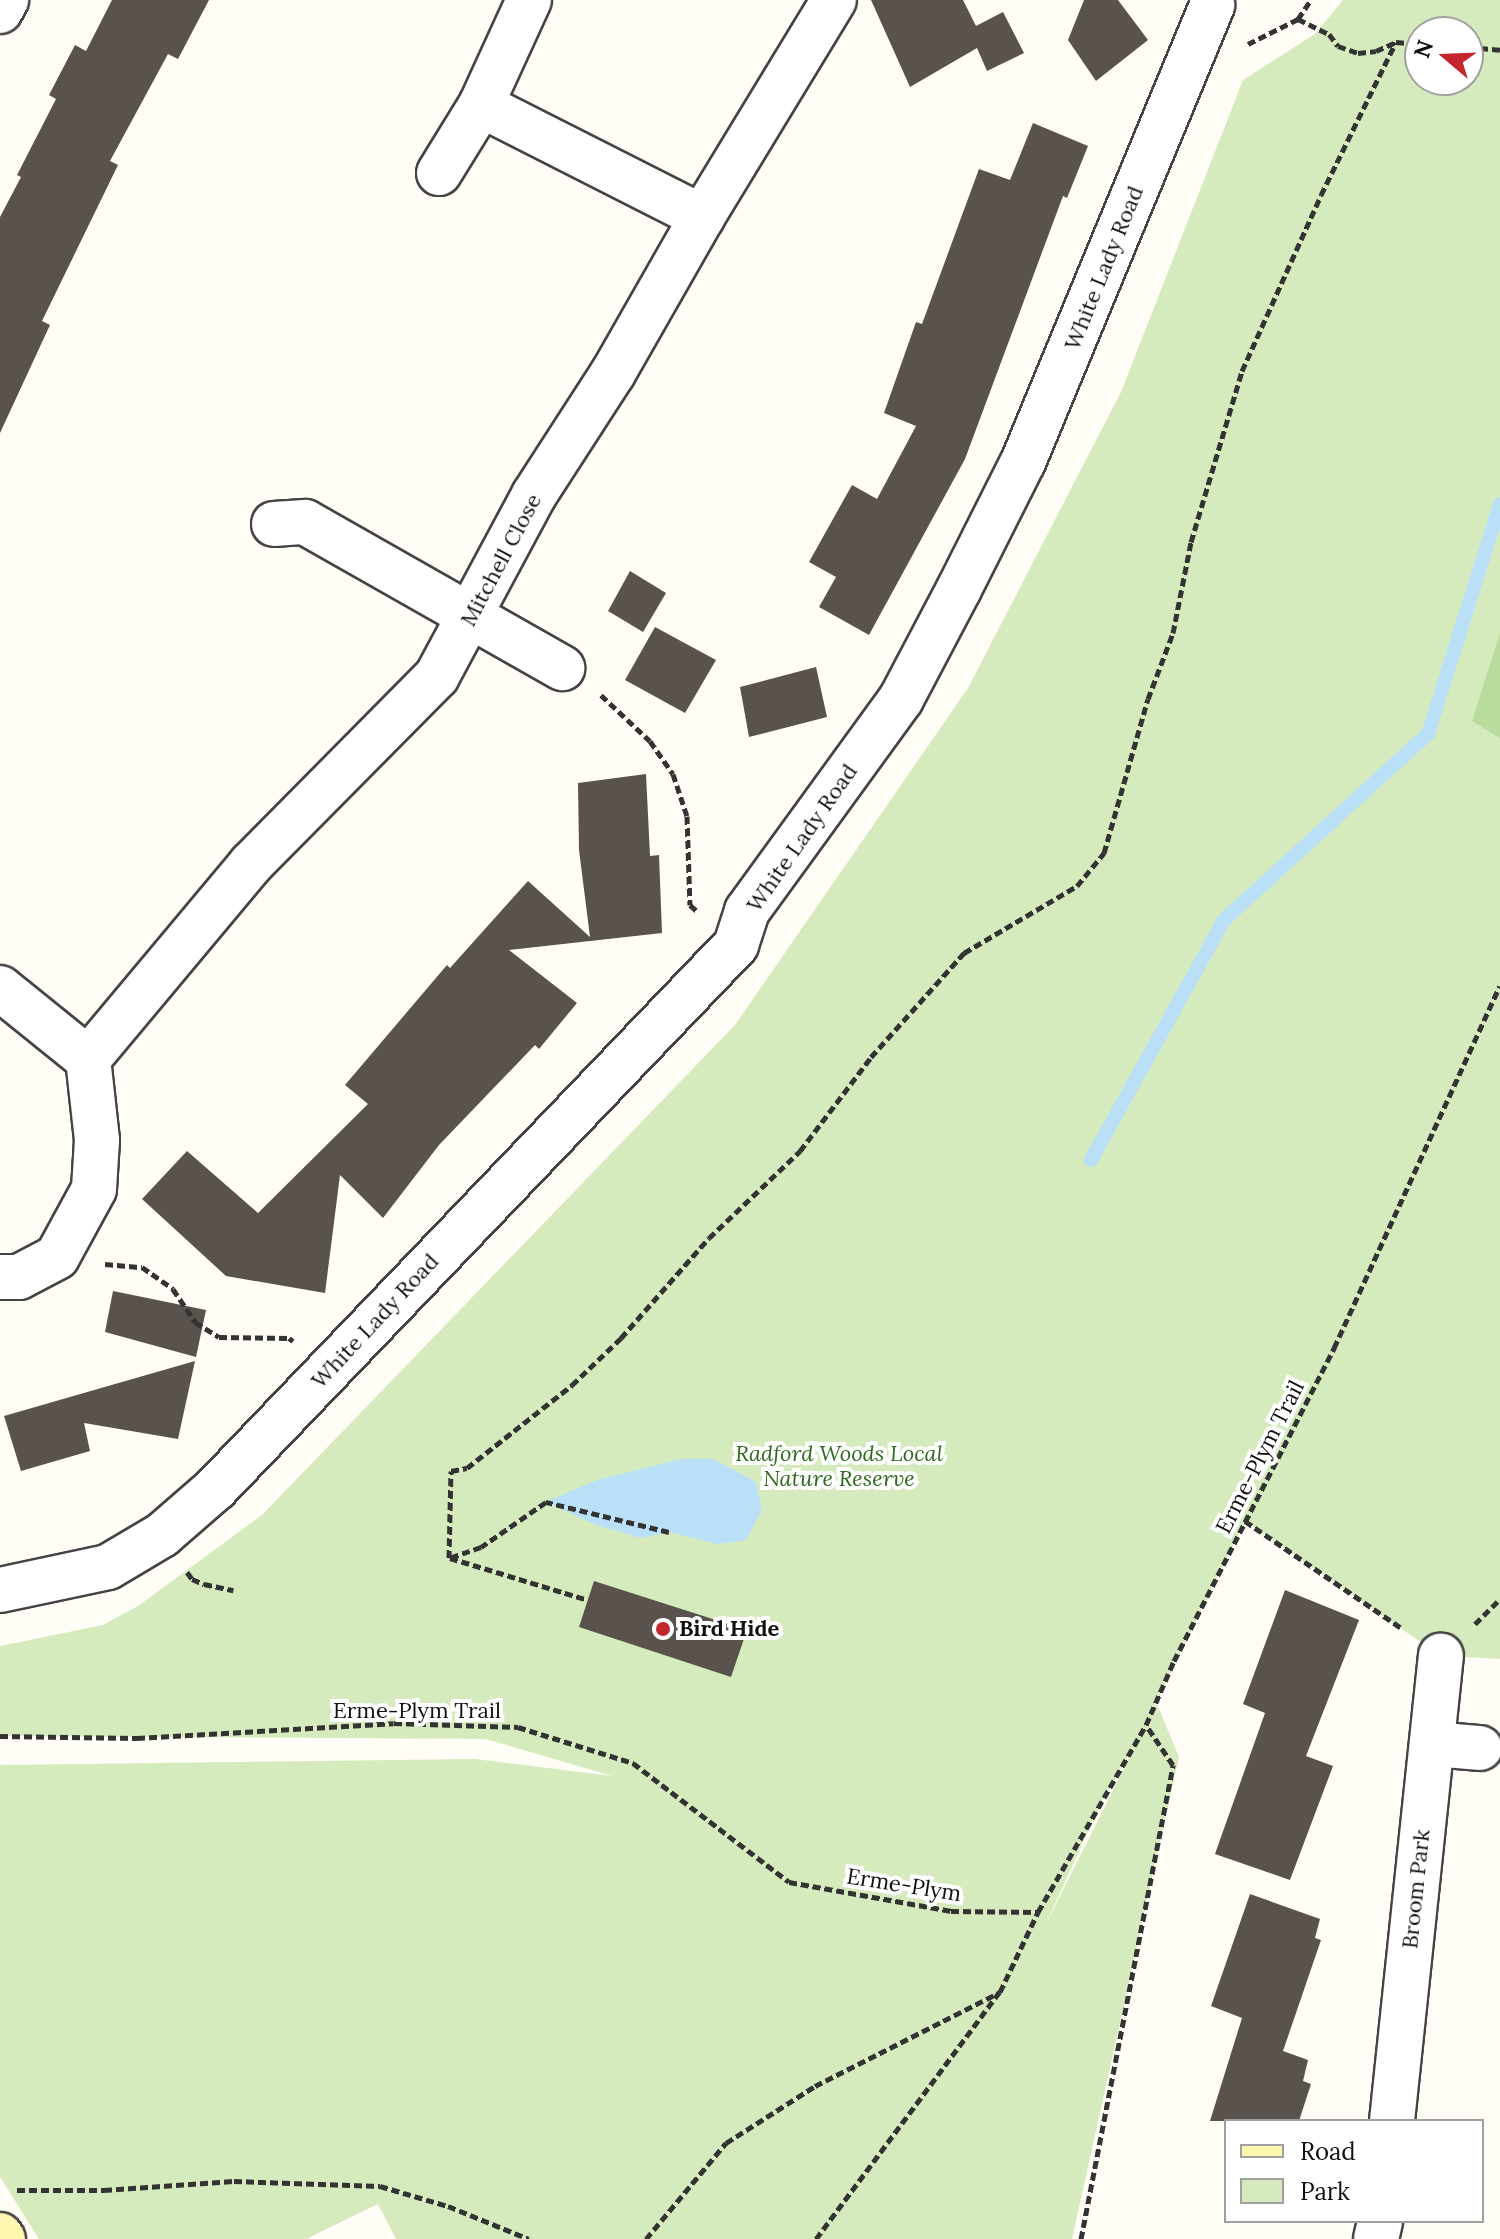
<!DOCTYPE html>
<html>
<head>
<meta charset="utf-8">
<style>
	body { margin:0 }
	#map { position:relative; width:1500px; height:2239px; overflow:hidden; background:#fffdf5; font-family:Lora,serif }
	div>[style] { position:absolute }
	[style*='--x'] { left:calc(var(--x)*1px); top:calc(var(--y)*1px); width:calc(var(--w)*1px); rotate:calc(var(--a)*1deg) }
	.green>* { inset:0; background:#d5ebbd }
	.forest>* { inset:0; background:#b9dc9c }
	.water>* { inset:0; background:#b9e0f7 }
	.stream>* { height:14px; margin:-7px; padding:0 7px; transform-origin:7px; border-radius:7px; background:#b9e0f7 }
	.building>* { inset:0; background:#5a524d }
	.path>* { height:5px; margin-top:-2.5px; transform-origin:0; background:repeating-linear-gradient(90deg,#333 0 8px,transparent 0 12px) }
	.roads { filter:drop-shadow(2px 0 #444) drop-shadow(-2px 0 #444) drop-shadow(0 2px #444) drop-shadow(0 -2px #444) }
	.street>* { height:44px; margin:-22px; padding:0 22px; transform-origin:22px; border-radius:22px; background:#fff }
	.secondary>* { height:44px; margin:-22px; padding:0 22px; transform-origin:22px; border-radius:22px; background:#fff6b0 }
	.dots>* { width:22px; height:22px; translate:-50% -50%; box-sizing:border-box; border:4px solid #fff; border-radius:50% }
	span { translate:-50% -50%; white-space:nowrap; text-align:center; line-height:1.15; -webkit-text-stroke:8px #fff; paint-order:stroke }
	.street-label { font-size:22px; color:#111 }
	.park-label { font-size:22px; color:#2f6b1f; font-style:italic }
	.poi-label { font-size:22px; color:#111; font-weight:700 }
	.left { translate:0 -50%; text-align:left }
	.legend { position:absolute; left:1224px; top:2119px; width:260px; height:104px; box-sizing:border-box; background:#fff; border:2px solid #a0a0a0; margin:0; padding:10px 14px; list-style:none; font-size:24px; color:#111 }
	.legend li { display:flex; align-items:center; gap:16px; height:40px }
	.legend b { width:40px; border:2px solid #a0a0a0 }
	.north { position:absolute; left:1404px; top:16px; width:80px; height:80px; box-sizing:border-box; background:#fff; border:2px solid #a0a0a0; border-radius:50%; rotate:289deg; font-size:22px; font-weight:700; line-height:32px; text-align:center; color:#111 }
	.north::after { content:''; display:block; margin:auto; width:28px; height:36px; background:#c4262e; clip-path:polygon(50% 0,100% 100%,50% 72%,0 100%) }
</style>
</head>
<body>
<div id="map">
	<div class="green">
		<i style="clip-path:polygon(evenodd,1343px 0,1500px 0,1500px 1659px,1441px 1656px,1245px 1521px,1153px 1709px,1157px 1704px,1179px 1757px,1072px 2239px,396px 2239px,378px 2204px,306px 2239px,39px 2239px,0 2177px,0 1765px,475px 1759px,612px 1776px,486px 1739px,0 1736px,0 1646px,103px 1625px,138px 1606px,262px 1515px,735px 1025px,968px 688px,1121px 392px,1243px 80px,1315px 34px,1343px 0,1420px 32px,1468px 32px,1468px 80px,1420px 80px,1420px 32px,1343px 0,1137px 1742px,1045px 1926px,1101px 1803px,1137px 1742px)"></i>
	</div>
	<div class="forest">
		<i style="clip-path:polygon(1500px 633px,1500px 738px,1472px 721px)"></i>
	</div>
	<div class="water">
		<i style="clip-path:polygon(681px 1459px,713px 1459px,756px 1482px,762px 1510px,746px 1540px,718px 1544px,669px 1532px,641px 1538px,596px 1525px,546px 1502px,597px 1480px)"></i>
	</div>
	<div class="stream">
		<i style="--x:1091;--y:1160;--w:274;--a:-61"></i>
		<i style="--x:1224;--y:920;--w:276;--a:-42.4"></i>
		<i style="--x:1428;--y:734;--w:241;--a:-72.6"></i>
	</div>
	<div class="building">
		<i style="clip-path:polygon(112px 0,209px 0,178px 59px,168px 54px,110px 161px,118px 165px,42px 321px,50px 325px,0 433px,0 217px,21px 177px,17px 175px,56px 99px,49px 95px,75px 45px,86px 51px)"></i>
		<i style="clip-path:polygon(871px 0,963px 0,976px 26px,1003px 12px,1024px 53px,987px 71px,977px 48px,910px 87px)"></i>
		<i style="clip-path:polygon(1084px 0,1118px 0,1148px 40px,1096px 81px,1068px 40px)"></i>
		<i style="clip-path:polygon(1033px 123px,1088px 146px,1067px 198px,1063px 196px,965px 459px,869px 635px,819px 607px,836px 577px,809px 562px,852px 485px,877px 499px,916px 426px,884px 413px,916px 322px,922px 324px,979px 169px,1010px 180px)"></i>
		<i style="clip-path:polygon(630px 571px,666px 593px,643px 632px,608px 611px)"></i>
		<i style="clip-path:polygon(655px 627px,716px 660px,685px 713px,625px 680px)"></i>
		<i style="clip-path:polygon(816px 667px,827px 717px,749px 737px,740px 687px)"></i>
		<i style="clip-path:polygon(646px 774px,650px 856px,659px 855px,662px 933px,509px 950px,577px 1003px,539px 1049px,535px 1045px,439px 1145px,383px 1218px,340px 1175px,325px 1293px,226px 1276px,142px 1199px,187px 1151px,258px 1213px,368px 1104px,345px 1085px,447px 965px,450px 968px,528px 881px,590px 937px,579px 850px,578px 783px)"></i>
		<i style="clip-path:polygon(113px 1291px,206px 1310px,196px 1357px,105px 1332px)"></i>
		<i style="clip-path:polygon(195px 1361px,178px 1439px,84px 1423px,90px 1451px,21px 1471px,4px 1416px)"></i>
		<i style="clip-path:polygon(594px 1581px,747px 1630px,731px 1677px,579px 1627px)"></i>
		<i style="clip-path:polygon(1285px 1590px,1359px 1620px,1306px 1756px,1333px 1766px,1290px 1880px,1215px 1854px,1265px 1713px,1243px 1704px)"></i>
		<i style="clip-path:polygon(1250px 1894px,1320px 1919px,1315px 1938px,1321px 1940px,1283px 2051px,1308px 2060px,1303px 2081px,1311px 2084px,1299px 2121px,1210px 2121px,1242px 2018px,1211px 2006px)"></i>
	</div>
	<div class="path">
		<i style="--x:1298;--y:19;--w:34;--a:26"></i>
		<i style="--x:1329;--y:34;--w:15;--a:53"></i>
		<i style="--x:1338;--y:46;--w:21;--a:19"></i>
		<i style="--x:1358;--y:53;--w:18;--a:-6"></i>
		<i style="--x:1376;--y:51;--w:22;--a:-24"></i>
		<i style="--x:1396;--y:42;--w:24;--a:5"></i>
		<i style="--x:1248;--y:44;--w:56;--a:-26.6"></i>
		<i style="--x:1298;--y:19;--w:23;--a:-56"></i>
		<i style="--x:1468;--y:47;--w:32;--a:5"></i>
		<i style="--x:601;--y:695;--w:67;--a:43.2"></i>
		<i style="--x:650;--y:741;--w:40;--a:55.1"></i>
		<i style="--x:673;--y:774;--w:44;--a:71.6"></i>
		<i style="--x:687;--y:816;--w:89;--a:88.1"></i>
		<i style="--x:690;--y:905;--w:9;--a:41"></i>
		<i style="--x:105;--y:1264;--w:37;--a:5"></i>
		<i style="--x:142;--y:1267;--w:38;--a:35"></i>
		<i style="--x:173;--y:1289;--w:40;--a:56"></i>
		<i style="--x:195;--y:1322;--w:28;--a:32"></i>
		<i style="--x:219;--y:1337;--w:70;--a:0.8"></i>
		<i style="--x:289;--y:1338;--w:5;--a:37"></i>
		<i style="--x:1245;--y:1521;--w:191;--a:34.4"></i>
		<i style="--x:669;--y:1532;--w:127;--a:-166.3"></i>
		<i style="--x:546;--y:1502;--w:79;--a:145.3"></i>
		<i style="--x:481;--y:1547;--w:34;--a:161"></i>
		<i style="--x:449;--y:1558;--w:87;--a:-88.7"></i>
		<i style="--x:451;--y:1471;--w:16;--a:-11"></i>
		<i style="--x:467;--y:1468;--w:134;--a:-38.3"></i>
		<i style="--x:572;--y:1385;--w:68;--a:-43.8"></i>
		<i style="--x:621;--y:1338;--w:133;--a:-48.7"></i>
		<i style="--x:709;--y:1238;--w:126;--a:-43.7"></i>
		<i style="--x:800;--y:1151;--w:118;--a:-52.9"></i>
		<i style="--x:871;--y:1057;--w:140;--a:-48.2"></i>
		<i style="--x:964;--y:953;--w:131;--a:-30.7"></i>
		<i style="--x:1077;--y:886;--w:43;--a:-50.7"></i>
		<i style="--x:1104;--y:853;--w:160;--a:-74.1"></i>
		<i style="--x:1148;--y:699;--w:71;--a:-69.3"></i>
		<i style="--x:1173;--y:633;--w:93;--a:-78.8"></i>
		<i style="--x:1191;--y:542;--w:178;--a:-73.4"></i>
		<i style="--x:1242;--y:371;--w:193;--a:-65.8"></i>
		<i style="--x:1321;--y:195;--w:170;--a:-63.9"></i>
		<i style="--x:450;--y:1558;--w:144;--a:16.9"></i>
		<i style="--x:187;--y:1572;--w:9;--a:54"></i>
		<i style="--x:192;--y:1579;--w:13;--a:23"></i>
		<i style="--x:204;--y:1584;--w:30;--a:12"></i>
		<i style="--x:1475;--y:1624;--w:35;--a:-45"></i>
		<i style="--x:0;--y:1736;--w:137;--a:0.8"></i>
		<i style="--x:137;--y:1738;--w:257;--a:-3.3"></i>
		<i style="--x:394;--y:1723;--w:124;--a:1.8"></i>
		<i style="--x:518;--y:1727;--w:121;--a:17.4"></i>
		<i style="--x:633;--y:1763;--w:196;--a:37.3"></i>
		<i style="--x:789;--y:1882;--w:165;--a:10.1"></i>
		<i style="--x:951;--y:1911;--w:87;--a:0.7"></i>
		<i style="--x:1038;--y:1912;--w:216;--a:-60"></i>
		<i style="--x:1146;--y:1725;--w:70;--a:-66.4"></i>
		<i style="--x:1174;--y:1661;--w:352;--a:-62.9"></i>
		<i style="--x:1334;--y:1348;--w:398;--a:-65.4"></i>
		<i style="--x:17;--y:2190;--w:87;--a:0"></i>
		<i style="--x:104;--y:2190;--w:130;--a:-4"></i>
		<i style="--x:234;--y:2181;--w:146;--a:2"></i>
		<i style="--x:380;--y:2186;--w:71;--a:16.4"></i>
		<i style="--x:448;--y:2206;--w:87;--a:22.2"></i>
		<i style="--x:646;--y:2239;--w:125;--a:-50.2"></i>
		<i style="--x:726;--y:2143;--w:106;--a:-32.6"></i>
		<i style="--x:815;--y:2086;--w:208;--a:-26.9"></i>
		<i style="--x:1000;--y:1992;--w:89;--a:-64.6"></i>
		<i style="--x:816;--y:2239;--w:307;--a:-53.4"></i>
		<i style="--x:1081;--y:2239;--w:483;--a:-79"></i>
		<i style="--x:1173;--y:1765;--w:48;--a:-124"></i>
	</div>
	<div class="roads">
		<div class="street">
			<i style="--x:529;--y:0;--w:115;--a:114.6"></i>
			<i style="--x:481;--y:105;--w:248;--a:26.9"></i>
			<i style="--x:0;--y:11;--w:13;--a:-61"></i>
			<i style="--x:439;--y:173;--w:80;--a:-58.3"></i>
			<i style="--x:274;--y:524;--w:31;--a:-4"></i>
			<i style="--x:305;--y:522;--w:296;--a:29.6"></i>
			<i style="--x:0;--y:988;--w:113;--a:38.9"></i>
			<i style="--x:0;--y:1277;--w:19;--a:0"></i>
			<i style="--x:19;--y:1277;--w:43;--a:-27.8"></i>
			<i style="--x:57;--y:1257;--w:77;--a:-61.4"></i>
			<i style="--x:94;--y:1189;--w:49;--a:-86.5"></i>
			<i style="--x:97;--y:1140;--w:81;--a:-96.3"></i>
			<i style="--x:88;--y:1059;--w:254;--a:-50.1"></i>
			<i style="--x:251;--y:864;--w:264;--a:-45.3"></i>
			<i style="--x:437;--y:676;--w:205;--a:-61.8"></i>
			<i style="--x:534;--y:495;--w:145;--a:-57.1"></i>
			<i style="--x:613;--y:373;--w:180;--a:-60.3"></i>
			<i style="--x:702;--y:217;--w:254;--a:-58.7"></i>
			<i style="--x:0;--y:1590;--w:110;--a:-12"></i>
			<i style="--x:108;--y:1567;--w:63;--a:-30.7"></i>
			<i style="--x:162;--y:1535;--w:72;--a:-41"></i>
			<i style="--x:216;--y:1488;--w:752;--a:-46.24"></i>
			<i style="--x:736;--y:945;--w:36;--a:-72"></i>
			<i style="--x:747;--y:911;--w:262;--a:-54"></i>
			<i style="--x:901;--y:699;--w:124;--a:-62.2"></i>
			<i style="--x:959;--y:589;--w:142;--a:-63.3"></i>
			<i style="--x:1023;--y:462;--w:495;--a:-67.5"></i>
			<i style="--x:1432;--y:1744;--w:48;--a:4.8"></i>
			<i style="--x:1392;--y:2121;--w:468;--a:-84"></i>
			<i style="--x:1376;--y:2239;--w:18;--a:-77"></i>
		</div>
		<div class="secondary">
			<i style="--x:0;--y:2235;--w:5;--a:53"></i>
		</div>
	</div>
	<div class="dots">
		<i style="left:663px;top:1629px;background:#c4262e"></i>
	</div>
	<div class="street-label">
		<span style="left:1104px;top:268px;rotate:-68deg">White Lady Road</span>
		<span style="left:501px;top:560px;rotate:-62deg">Mitchell Close</span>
		<span style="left:802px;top:838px;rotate:-55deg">White Lady Road</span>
		<span style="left:375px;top:1321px;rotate:-47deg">White Lady Road</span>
		<span style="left:1260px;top:1457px;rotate:-63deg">Erme-Plym Trail</span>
		<span style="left:417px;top:1711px">Erme-Plym Trail</span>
		<span style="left:904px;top:1885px;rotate:9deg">Erme-Plym</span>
		<span style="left:1416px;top:1889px;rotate:-84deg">Broom Park</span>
	</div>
	<div class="park-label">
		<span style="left:839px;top:1466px">Radford Woods Local<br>Nature Reserve</span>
	</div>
	<div class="poi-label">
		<span class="left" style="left:679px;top:1629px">Bird Hide</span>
	</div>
	<ul class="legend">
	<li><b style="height:10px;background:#fff6b0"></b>Road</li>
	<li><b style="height:22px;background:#d5ebbd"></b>Park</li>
	</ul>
	<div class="north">N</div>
</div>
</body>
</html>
